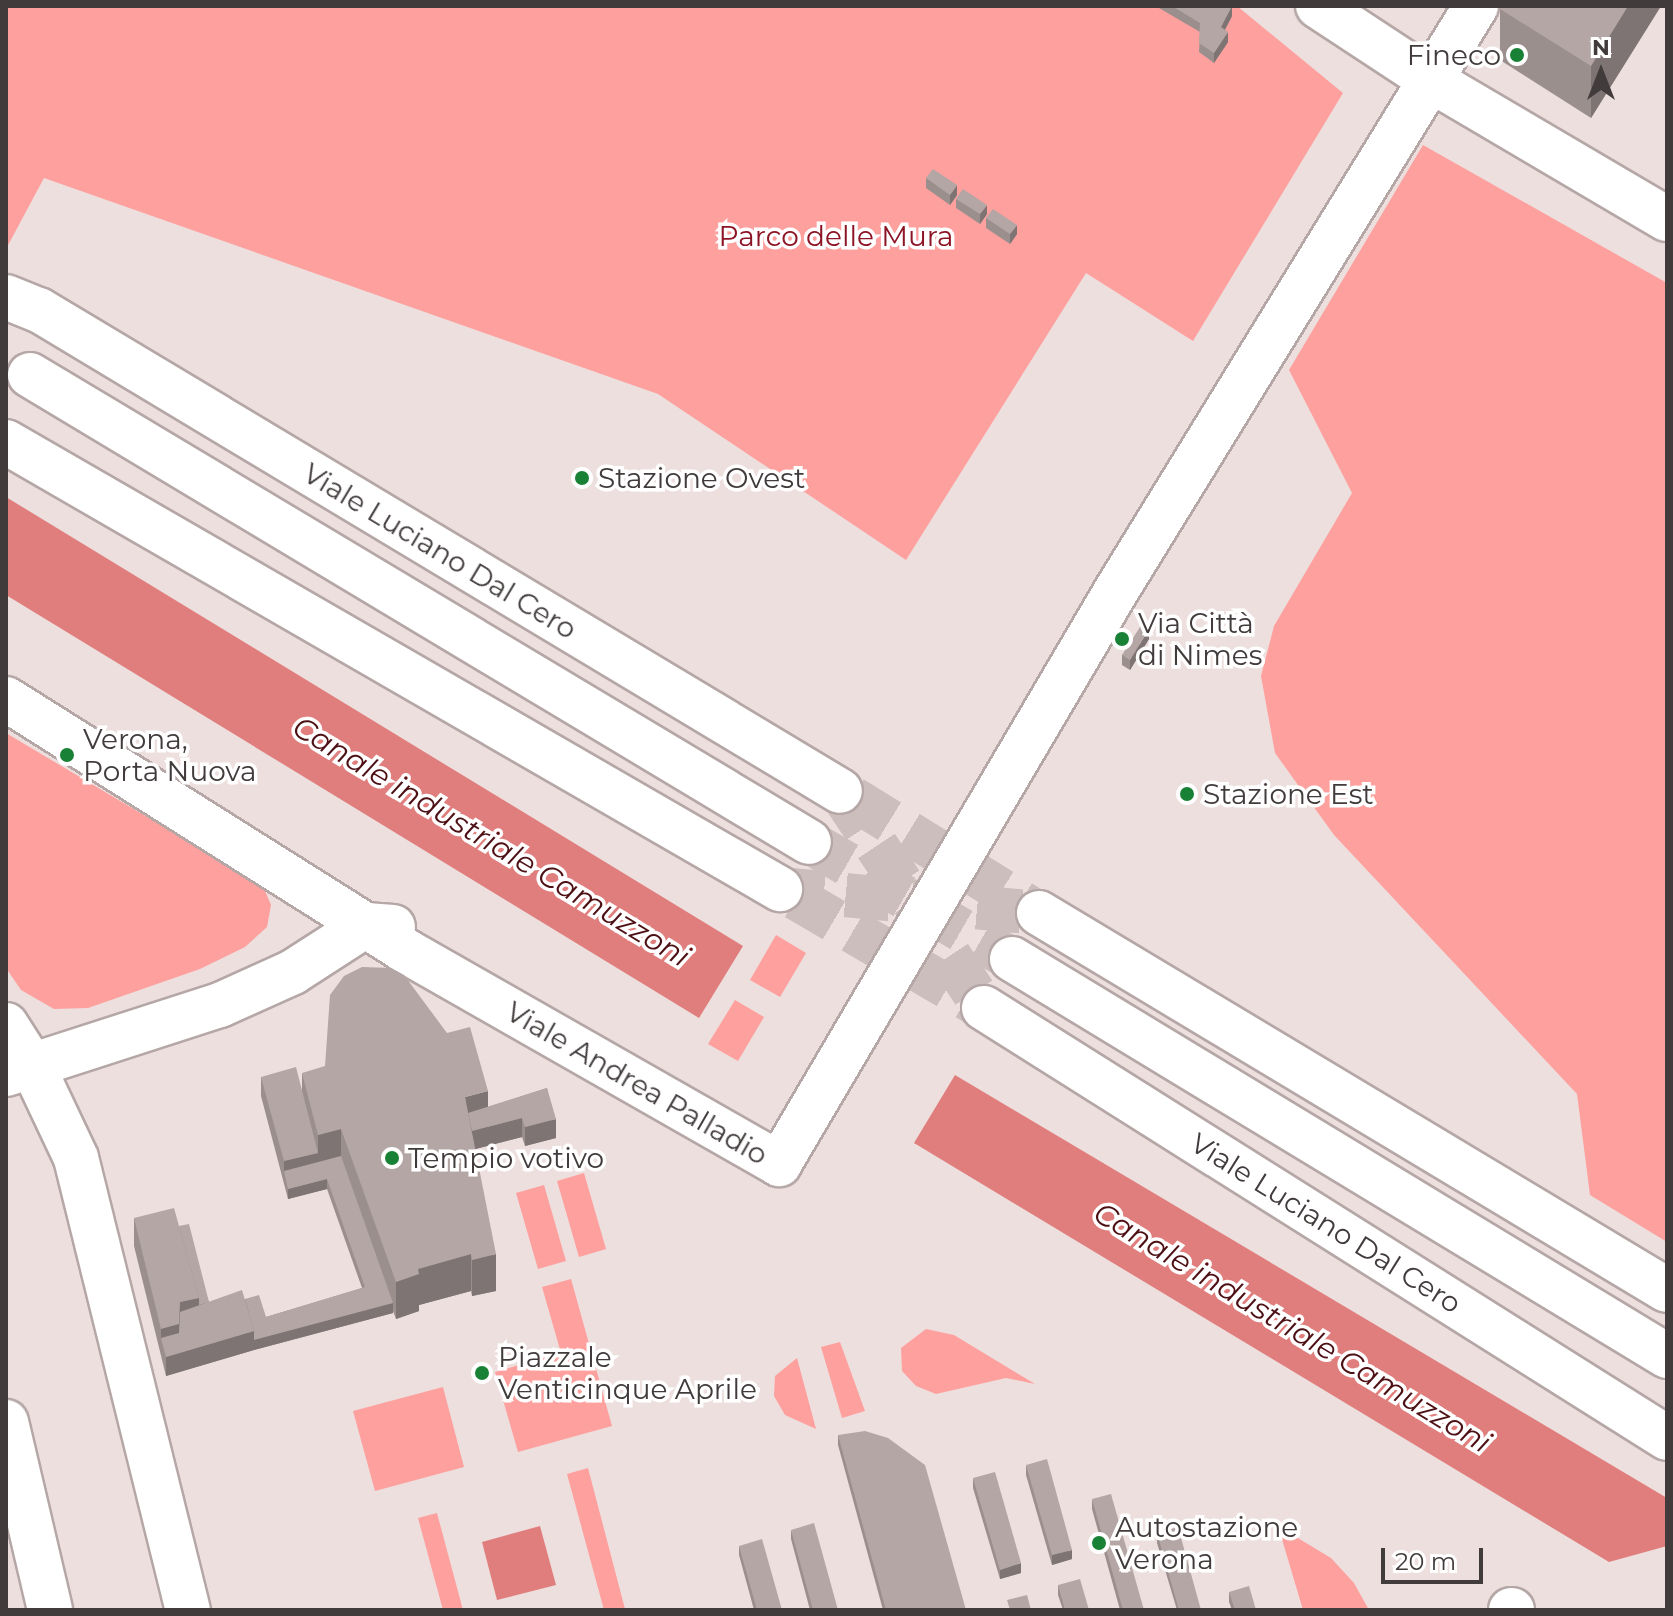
<!DOCTYPE html>
<html>
<head>
<meta charset="utf-8">
<style>
	body { margin:0 }
	#map { position:relative; width:1673px; height:1616px; overflow:hidden; background:#eddfde; font-family:Montserrat,sans-serif }
	div>[style] { position:absolute }
	[style*='--x'] { left:calc(var(--x)*1px); top:calc(var(--y)*1px); width:calc(var(--w)*1px); rotate:calc(var(--a)*1deg) }
	.green>* { inset:0; background:#fda09e }
	.water>* { inset:0; background:#e07e7d }
	.major-tunnel>* { height:44px; margin-top:-22px; transform-origin:0; background:repeating-linear-gradient(90deg,#cbbebd 0 44px,transparent 0 66px) }
	.roads { filter:drop-shadow(2px 0 #b5a7a6) drop-shadow(-2px 0 #b5a7a6) drop-shadow(0 2px #b5a7a6) drop-shadow(0 -2px #b5a7a6) }
	.minor>* { height:44px; margin:-22px; padding:0 22px; transform-origin:22px; border-radius:22px; background:#fff }
	.major>* { height:44px; margin:-22px; padding:0 22px; transform-origin:22px; border-radius:22px; background:#fff }
	.wall>* { inset:0; background:#9b8f8e }
	.shaded-wall>* { inset:0; background:#7e7474 }
	.building>* { inset:0; background:#b4a6a5 }
	.dots>* { width:22px; height:22px; translate:-50% -50%; box-sizing:border-box; border:4px solid #fff; border-radius:50% }
	span { translate:-50% -50%; white-space:nowrap; text-align:center; line-height:1.15; -webkit-text-stroke:7px #fff; paint-order:stroke }
	.poi-label { font-size:28px; color:#413b3b }
	.right { translate:-100% -50%; text-align:right }
	.left { translate:0 -50%; text-align:left }
	.park-label { font-size:28px; color:#8c1424 }
	.street-label { font-size:28px; color:#413b3b }
	.water-label { font-size:30px; color:#4d1014; font-style:italic }
	.frame { position:absolute; inset:0; border:8px solid #413b3b; pointer-events:none }
	.north { position:absolute; left:1561px; top:32px; width:80px; height:80px; -webkit-text-stroke:6px #fff; paint-order:stroke; rotate:0deg; font-size:22px; font-weight:700; line-height:32px; text-align:center; color:#413b3b }
	.north::after { content:''; display:block; margin:auto; width:28px; height:36px; background:#413b3b; clip-path:polygon(50% 0,100% 100%,50% 72%,0 100%) }
	.scale { position:absolute; left:1381px; top:1548px; width:102px; height:36px; box-sizing:border-box; border:4px solid #413b3b; border-top:0; padding-left:10px; font-size:24px; line-height:28px; white-space:nowrap; color:#413b3b; -webkit-text-stroke:6px #fff; paint-order:stroke }
</style>
</head>
<body>
<div id="map">
	<div class="green">
		<i style="clip-path:polygon(6px 6px,1237px 6px,1343px 93px,1193px 341px,1086px 273px,906px 560px,658px 394px,44px 178px,6px 249px)"></i>
		<i style="clip-path:polygon(1423px 145px,1667px 283px,1667px 1242px,1590px 1195px,1577px 1094px,1334px 835px,1275px 753px,1261px 676px,1274px 626px,1352px 493px,1289px 370px)"></i>
		<i style="clip-path:polygon(6px 733px,263px 886px,271px 905px,267px 927px,245px 947px,200px 969px,88px 1008px,54px 1009px,21px 990px,6px 968px)"></i>
		<i style="clip-path:polygon(776px 935px,806px 953px,780px 997px,750px 980px)"></i>
		<i style="clip-path:polygon(735px 1000px,764px 1017px,738px 1061px,708px 1044px)"></i>
		<i style="clip-path:polygon(584px 1173px,606px 1249px,579px 1257px,557px 1181px)"></i>
		<i style="clip-path:polygon(544px 1185px,566px 1261px,538px 1269px,516px 1193px)"></i>
		<i style="clip-path:polygon(571px 1279px,612px 1426px,518px 1452px,495px 1372px,561px 1353px,542px 1287px)"></i>
		<i style="clip-path:polygon(926px 1329px,954px 1335px,1035px 1384px,1006px 1378px,936px 1394px,916px 1386px,902px 1371px,901px 1348px)"></i>
		<i style="clip-path:polygon(840px 1342px,865px 1411px,842px 1418px,821px 1347px)"></i>
		<i style="clip-path:polygon(797px 1358px,816px 1429px,785px 1415px,774px 1396px,775px 1376px)"></i>
		<i style="clip-path:polygon(443px 1387px,464px 1467px,375px 1491px,353px 1411px)"></i>
		<i style="clip-path:polygon(588px 1468px,625px 1609px,622px 1610px,604px 1610px,567px 1474px)"></i>
		<i style="clip-path:polygon(437px 1513px,463px 1610px,443px 1610px,418px 1518px)"></i>
		<i style="clip-path:polygon(1263px 1517px,1331px 1558px,1354px 1583px,1369px 1610px,1303px 1610px,1281px 1536px)"></i>
	</div>
	<div class="water">
		<i style="clip-path:polygon(6px 497px,743px 946px,699px 1018px,6px 595px)"></i>
		<i style="clip-path:polygon(955px 1075px,1667px 1498px,1667px 1546px,1609px 1562px,914px 1143px)"></i>
		<i style="clip-path:polygon(540px 1526px,556px 1585px,497px 1600px,482px 1542px)"></i>
	</div>
	<div class="major-tunnel">
		<i style="--x:840;--y:791;--w:260;--a:56.4"></i>
		<i style="--x:852;--y:798;--w:211;--a:31.7"></i>
		<i style="--x:809;--y:842;--w:234;--a:30"></i>
		<i style="--x:780;--y:889;--w:260;--a:5.3"></i>
		<i style="--x:796;--y:898;--w:208;--a:30.4"></i>
	</div>
	<div class="roads">
		<div class="minor">
			<i style="--x:1318;--y:6;--w:133;--a:33.3"></i>
			<i style="--x:1429;--y:79;--w:276;--a:30.5"></i>
			<i style="--x:6;--y:699;--w:471;--a:32.2"></i>
			<i style="--x:404;--y:950;--w:432;--a:29.7"></i>
			<i style="--x:6;--y:1025;--w:52;--a:57.5"></i>
			<i style="--x:34;--y:1069;--w:98;--a:64.7"></i>
			<i style="--x:76;--y:1158;--w:466;--a:76.1"></i>
			<i style="--x:6;--y:1074;--w:225;--a:-17.9"></i>
			<i style="--x:220;--y:1005;--w:80;--a:-24.3"></i>
			<i style="--x:293;--y:972;--w:87;--a:-32.8"></i>
			<i style="--x:366;--y:925;--w:27;--a:4"></i>
			<i style="--x:779;--y:1164;--w:665;--a:-59.54"></i>
			<i style="--x:1116;--y:591;--w:687;--a:-58.39"></i>
			<i style="--x:6;--y:1422;--w:193;--a:76.8"></i>
			<i style="--x:1511;--y:1610;--w:1;--a:0"></i>
		</div>
		<div class="major">
			<i style="--x:6;--y:297;--w:35;--a:22"></i>
			<i style="--x:39;--y:310;--w:934;--a:30.98"></i>
			<i style="--x:30;--y:375;--w:908;--a:30.94"></i>
			<i style="--x:6;--y:442;--w:894;--a:30.01"></i>
			<i style="--x:1039;--y:913;--w:732;--a:30.98"></i>
			<i style="--x:1012;--y:959;--w:766;--a:31.22"></i>
			<i style="--x:984;--y:1008;--w:807;--a:32.19"></i>
		</div>
	</div>
	<div class="wall">
		<i style="clip-path:polygon(1159px 6px,1232px 6px,1232px 16px,1225px 30px,1228px 42px,1214px 63px,1199px 52px,1200px 32px,1159px 8px)"></i>
		<i style="clip-path:polygon(1501px 6px,1661px 6px,1591px 118px,1500px 60px,1500px 9px)"></i>
		<i style="clip-path:polygon(926px 178px,957px 195px,950px 205px,926px 188px)"></i>
		<i style="clip-path:polygon(956px 199px,987px 214px,980px 224px,956px 208px)"></i>
		<i style="clip-path:polygon(986px 218px,1017px 234px,1010px 244px,986px 228px)"></i>
		<i style="clip-path:polygon(1149px 639px,1130px 670px,1122px 665px,1122px 655px)"></i>
		<i style="clip-path:polygon(302px 1073px,488px 1107px,547px 1088px,556px 1138px,525px 1146px,522px 1137px,475px 1149px,496px 1291px,472px 1296px,471px 1291px,419px 1305px,419px 1311px,396px 1319px,393px 1311px,393px 1313px,254px 1350px,166px 1376px,134px 1246px,134px 1218px,179px 1226px,209px 1302px,245px 1299px,266px 1317px,362px 1288px,327px 1189px,288px 1199px,261px 1096px,261px 1077px,302px 1090px)"></i>
		<i style="clip-path:polygon(838px 1435px,966px 1610px,883px 1610px,838px 1445px)"></i>
		<i style="clip-path:polygon(1026px 1465px,1072px 1559px,1052px 1565px,1026px 1475px)"></i>
		<i style="clip-path:polygon(973px 1478px,1021px 1573px,1000px 1579px,973px 1488px)"></i>
		<i style="clip-path:polygon(1092px 1499px,1144px 1610px,1120px 1610px,1092px 1509px)"></i>
		<i style="clip-path:polygon(791px 1530px,838px 1610px,810px 1610px,791px 1539px)"></i>
		<i style="clip-path:polygon(1157px 1533px,1201px 1610px,1177px 1610px,1157px 1543px)"></i>
		<i style="clip-path:polygon(739px 1546px,782px 1610px,754px 1610px,739px 1555px)"></i>
		<i style="clip-path:polygon(1058px 1585px,1089px 1610px,1063px 1610px,1058px 1595px)"></i>
		<i style="clip-path:polygon(1229px 1592px,1256px 1610px,1232px 1610px,1229px 1602px)"></i>
	</div>
	<div class="shaded-wall">
		<i style="clip-path:polygon(1232px 6px,1232px 16px,1221px 37px,1221px 27px)"></i>
		<i style="clip-path:polygon(1628px 6px,1661px 6px,1591px 118px,1591px 66px)"></i>
		<i style="clip-path:polygon(1228px 32px,1228px 42px,1214px 63px,1214px 53px)"></i>
		<i style="clip-path:polygon(957px 185px,957px 195px,950px 205px,950px 195px)"></i>
		<i style="clip-path:polygon(987px 205px,987px 214px,980px 224px,980px 214px)"></i>
		<i style="clip-path:polygon(1017px 225px,1017px 234px,1010px 244px,1010px 234px)"></i>
		<i style="clip-path:polygon(1149px 629px,1149px 639px,1130px 670px,1130px 660px)"></i>
		<i style="clip-path:polygon(488px 1091px,488px 1127px,522px 1118px,522px 1137px,468px 1151px,465px 1097px)"></i>
		<i style="clip-path:polygon(556px 1119px,556px 1138px,525px 1146px,525px 1127px)"></i>
		<i style="clip-path:polygon(341px 1129px,341px 1165px,284px 1171px,284px 1161px,318px 1153px,318px 1135px)"></i>
		<i style="clip-path:polygon(327px 1179px,327px 1189px,288px 1199px,288px 1189px)"></i>
		<i style="clip-path:polygon(471px 1254px,471px 1291px,419px 1305px,419px 1311px,396px 1319px,396px 1282px,418px 1269px)"></i>
		<i style="clip-path:polygon(496px 1254px,496px 1291px,472px 1296px,472px 1260px)"></i>
		<i style="clip-path:polygon(199px 1298px,211px 1308px,179px 1352px,161px 1338px,161px 1329px,180px 1302px)"></i>
		<i style="clip-path:polygon(393px 1303px,393px 1313px,254px 1350px,166px 1376px,166px 1357px,254px 1331px)"></i>
		<i style="clip-path:polygon(1072px 1550px,1072px 1559px,1052px 1565px,1052px 1555px)"></i>
		<i style="clip-path:polygon(1021px 1563px,1021px 1573px,1000px 1579px,1000px 1570px)"></i>
	</div>
	<div class="building">
		<i style="clip-path:polygon(1172px 6px,1232px 6px,1221px 27px,1228px 32px,1214px 53px,1199px 43px,1200px 23px)"></i>
		<i style="clip-path:polygon(1501px 6px,1628px 6px,1591px 66px,1500px 9px)"></i>
		<i style="clip-path:polygon(933px 169px,957px 185px,950px 195px,926px 178px)"></i>
		<i style="clip-path:polygon(963px 189px,987px 205px,980px 214px,956px 199px)"></i>
		<i style="clip-path:polygon(993px 209px,1017px 225px,1010px 234px,986px 218px)"></i>
		<i style="clip-path:polygon(1142px 624px,1149px 629px,1130px 660px,1122px 655px)"></i>
		<i style="clip-path:polygon(362px 967px,391px 968px,404px 975px,447px 1033px,470px 1027px,488px 1091px,465px 1097px,496px 1254px,472px 1260px,471px 1254px,418px 1269px,419px 1274px,396px 1282px,341px 1129px,318px 1135px,302px 1073px,325px 1066px,330px 995px,344px 976px)"></i>
		<i style="clip-path:polygon(296px 1067px,318px 1153px,284px 1161px,261px 1077px)"></i>
		<i style="clip-path:polygon(547px 1088px,556px 1119px,525px 1127px,522px 1118px,472px 1131px,468px 1113px)"></i>
		<i style="clip-path:polygon(341px 1156px,393px 1303px,254px 1340px,254px 1331px,245px 1299px,259px 1295px,266px 1317px,365px 1287px,327px 1179px,288px 1189px,284px 1171px)"></i>
		<i style="clip-path:polygon(174px 1208px,199px 1298px,180px 1302px,179px 1324px,161px 1329px,134px 1218px)"></i>
		<i style="clip-path:polygon(189px 1224px,209px 1302px,199px 1305px,199px 1298px,179px 1226px)"></i>
		<i style="clip-path:polygon(242px 1290px,254px 1331px,166px 1357px,161px 1338px,179px 1333px,180px 1312px)"></i>
		<i style="clip-path:polygon(865px 1431px,888px 1438px,925px 1465px,966px 1610px,886px 1610px,838px 1435px)"></i>
		<i style="clip-path:polygon(1047px 1459px,1072px 1550px,1052px 1555px,1026px 1465px)"></i>
		<i style="clip-path:polygon(995px 1472px,1021px 1563px,1000px 1570px,973px 1478px)"></i>
		<i style="clip-path:polygon(1111px 1494px,1144px 1610px,1123px 1610px,1092px 1499px)"></i>
		<i style="clip-path:polygon(814px 1523px,838px 1610px,813px 1610px,791px 1530px)"></i>
		<i style="clip-path:polygon(1178px 1527px,1201px 1610px,1179px 1610px,1157px 1533px)"></i>
		<i style="clip-path:polygon(762px 1539px,782px 1610px,757px 1610px,739px 1546px)"></i>
		<i style="clip-path:polygon(1080px 1579px,1089px 1610px,1065px 1610px,1058px 1585px)"></i>
		<i style="clip-path:polygon(1249px 1586px,1256px 1610px,1235px 1610px,1229px 1592px)"></i>
		<i style="clip-path:polygon(1027px 1595px,1031px 1610px,1010px 1610px,1007px 1600px)"></i>
	</div>
	<div class="dots">
		<i style="left:1517px;top:55px;background:#198136"></i>
		<i style="left:582px;top:478px;background:#198136"></i>
		<i style="left:1122px;top:639px;background:#198136"></i>
		<i style="left:67px;top:755px;background:#198136"></i>
		<i style="left:1187px;top:794px;background:#198136"></i>
		<i style="left:392px;top:1158px;background:#198136"></i>
		<i style="left:482px;top:1373px;background:#198136"></i>
		<i style="left:1099px;top:1543px;background:#198136"></i>
	</div>
	<div class="poi-label">
		<span class="right" style="left:1501px;top:55px">Fineco</span>
		<span class="left" style="left:598px;top:478px">Stazione Ovest</span>
		<span class="left" style="left:1138px;top:639px">Via Città<br>di Nimes</span>
		<span class="left" style="left:83px;top:755px">Verona,<br>Porta Nuova</span>
		<span class="left" style="left:1203px;top:794px">Stazione Est</span>
		<span class="left" style="left:408px;top:1158px">Tempio votivo</span>
		<span class="left" style="left:498px;top:1373px">Piazzale<br>Venticinque Aprile</span>
		<span class="left" style="left:1115px;top:1543px">Autostazione<br>Verona</span>
	</div>
	<div class="park-label">
		<span style="left:836px;top:236px">Parco delle Mura</span>
	</div>
	<div class="street-label">
		<span style="left:440px;top:551px;rotate:31deg">Viale Luciano Dal Cero</span>
		<span style="left:637px;top:1083px;rotate:30deg">Viale Andrea Palladio</span>
		<span style="left:1326px;top:1223px;rotate:32deg">Viale Luciano Dal Cero</span>
	</div>
	<div class="water-label">
		<span style="left:491px;top:842px;rotate:31deg">Canale industriale Camuzzoni</span>
		<span style="left:1292px;top:1328px;rotate:31deg">Canale industriale Camuzzoni</span>
	</div>
	<div class="frame"></div>
	<div class="north">N</div>
	<div class="scale">20 m</div>
</div>
</body>
</html>
